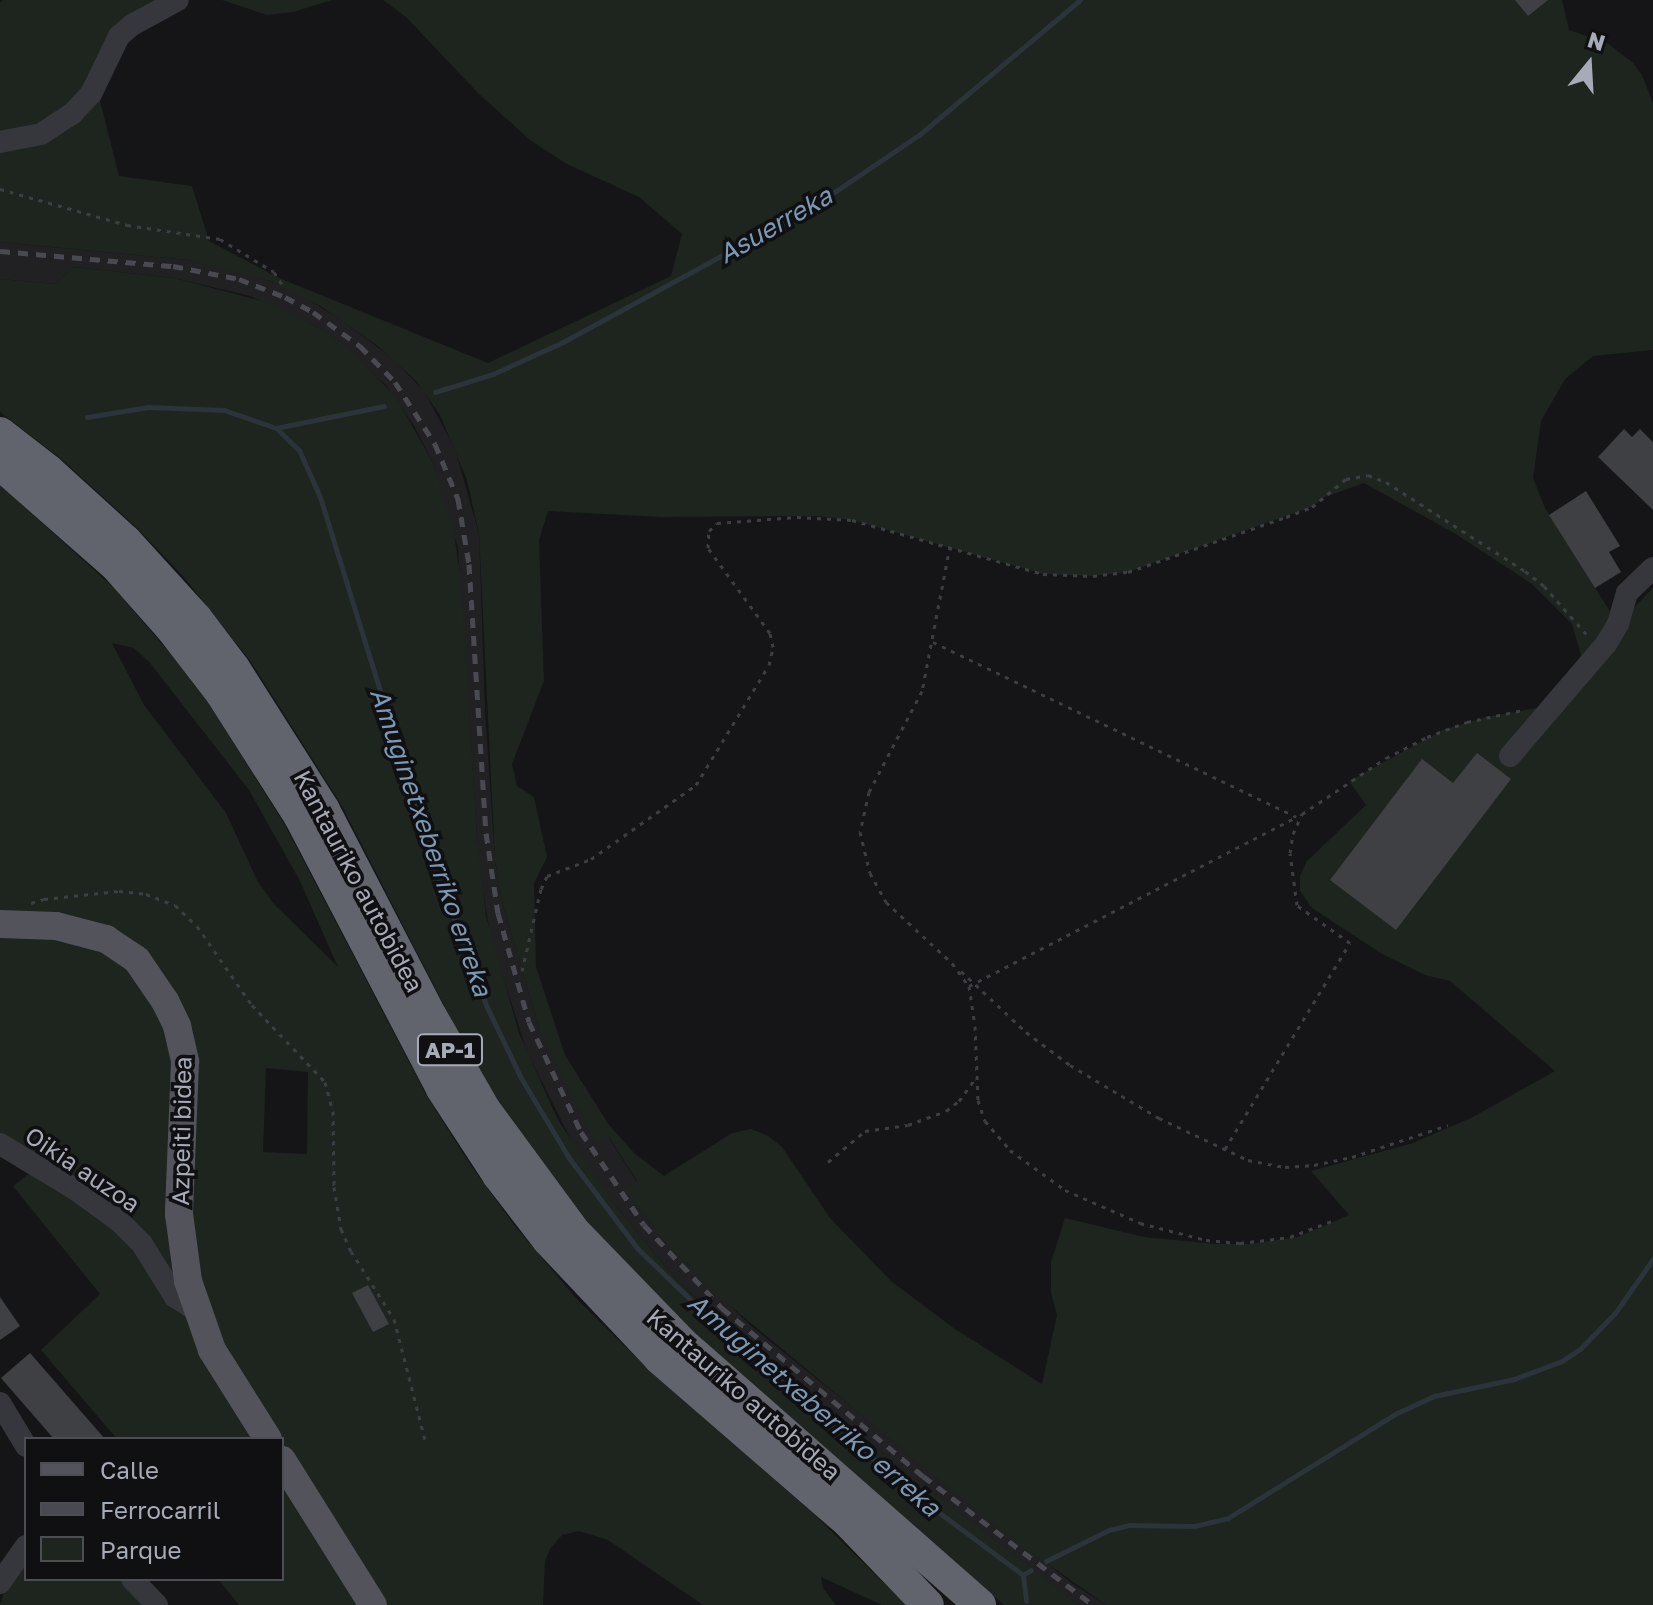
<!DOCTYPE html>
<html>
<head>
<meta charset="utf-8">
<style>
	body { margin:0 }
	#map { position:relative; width:1653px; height:1605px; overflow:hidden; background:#151517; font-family:"Golos Text",sans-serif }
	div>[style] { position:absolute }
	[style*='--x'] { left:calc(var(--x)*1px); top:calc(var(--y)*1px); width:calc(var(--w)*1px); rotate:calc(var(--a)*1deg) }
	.built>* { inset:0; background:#212124 }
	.green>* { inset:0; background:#1d251e }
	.stream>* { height:5px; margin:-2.5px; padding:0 2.5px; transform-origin:2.5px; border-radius:2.5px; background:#2b333b }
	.building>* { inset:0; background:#3f4044 }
	.path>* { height:3px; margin-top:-1.5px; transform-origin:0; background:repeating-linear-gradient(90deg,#3c3e43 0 4px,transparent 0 10px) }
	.minor>* { height:22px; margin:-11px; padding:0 11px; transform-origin:11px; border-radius:11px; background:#36373c }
	.major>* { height:28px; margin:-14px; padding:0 14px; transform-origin:14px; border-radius:14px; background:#52535b }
	.highway>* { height:32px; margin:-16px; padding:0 16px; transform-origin:16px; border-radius:16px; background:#62646d }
	.rail>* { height:5px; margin-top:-2.5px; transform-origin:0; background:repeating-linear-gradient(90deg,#494a51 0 10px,transparent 0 18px) }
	span { translate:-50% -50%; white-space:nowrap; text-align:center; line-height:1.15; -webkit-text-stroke:7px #101012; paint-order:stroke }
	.shield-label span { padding:2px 6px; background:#101012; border:2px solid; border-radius:6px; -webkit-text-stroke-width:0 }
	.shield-label { font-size:22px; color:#a6abb8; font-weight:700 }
	.street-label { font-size:24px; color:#a6abb8 }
	.water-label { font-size:26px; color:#7c98b4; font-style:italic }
	.legend { position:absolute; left:24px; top:1437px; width:260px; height:144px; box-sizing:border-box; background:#101012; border:2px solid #4c4e54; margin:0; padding:10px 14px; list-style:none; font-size:24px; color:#a6abb8 }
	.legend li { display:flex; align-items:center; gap:16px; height:40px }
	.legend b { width:40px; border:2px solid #4c4e54 }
	.north { position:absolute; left:1549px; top:24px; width:80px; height:80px; -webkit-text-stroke:6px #101012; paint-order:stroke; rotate:18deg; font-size:22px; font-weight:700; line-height:32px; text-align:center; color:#a6abb8 }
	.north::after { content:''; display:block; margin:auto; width:28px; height:36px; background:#a6abb8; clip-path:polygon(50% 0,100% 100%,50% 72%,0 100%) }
</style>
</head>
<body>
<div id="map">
	<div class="built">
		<i style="clip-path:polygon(0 242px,188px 260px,259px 277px,297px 293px,340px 319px,392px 358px,424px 391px,455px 449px,479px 534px,485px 710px,495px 860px,502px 901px,539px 1028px,637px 1182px,626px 1190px,670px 1248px,750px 1325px,1070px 1582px,1106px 1605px,1079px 1605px,1041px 1578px,758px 1355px,674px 1277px,615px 1205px,577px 1152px,527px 1052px,491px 939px,479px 867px,458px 548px,433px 463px,414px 426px,386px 385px,321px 329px,250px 296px,174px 278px,74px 267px,55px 284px,0 279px)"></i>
	</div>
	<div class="green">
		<i style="clip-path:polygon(evenodd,3px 0,183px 0,132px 25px,98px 93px,119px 176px,192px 186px,209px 241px,279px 278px,488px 363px,671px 276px,682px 234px,639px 197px,567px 164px,530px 140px,478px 93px,406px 17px,383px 0,1562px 0,1569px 30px,1607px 43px,1633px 63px,1642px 75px,1653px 103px,1653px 350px,1593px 356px,1565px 379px,1541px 421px,1533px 478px,1545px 508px,1618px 624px,1653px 588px,1653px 1605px,1106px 1605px,1005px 1534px,717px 1295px,670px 1248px,625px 1190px,637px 1181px,609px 1137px,596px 1144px,539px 1028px,502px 901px,495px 860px,479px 534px,467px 480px,440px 415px,416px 381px,379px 347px,322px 307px,270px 281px,188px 260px,0 242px,0 3px,3px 0,1364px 483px,1454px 533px,1532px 584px,1572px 624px,1581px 655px,1554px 705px,1486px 717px,1443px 730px,1349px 781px,1366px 805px,1307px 861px,1300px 875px,1300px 891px,1312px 908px,1382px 954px,1425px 975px,1450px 981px,1555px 1071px,1473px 1117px,1413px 1143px,1311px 1171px,1349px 1215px,1298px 1237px,1250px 1244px,1215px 1244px,1144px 1237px,1065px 1218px,1051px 1262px,1051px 1293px,1057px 1315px,1042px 1384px,955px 1329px,891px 1281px,830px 1218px,782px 1147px,768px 1136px,751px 1129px,732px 1133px,664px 1176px,635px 1154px,609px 1125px,565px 1055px,536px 967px,534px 883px,547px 857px,534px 797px,517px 786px,512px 764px,544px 681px,539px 540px,548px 511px,661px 517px,817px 516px,852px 520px,1043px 574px,1093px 576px,1128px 572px,1176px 555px,1312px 507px,1325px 497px,1364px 483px)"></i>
		<i style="clip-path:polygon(222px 0,332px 0,293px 12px,267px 15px)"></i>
		<i style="clip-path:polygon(74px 267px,174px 278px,269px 303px,321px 329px,351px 351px,396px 397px,433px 463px,453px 527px,461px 580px,477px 837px,486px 916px,519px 1033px,558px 1120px,615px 1205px,674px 1277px,704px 1306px,793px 1384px,1079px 1605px,1004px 1605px,699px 1339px,596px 1234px,507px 1115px,456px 1029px,342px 806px,251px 662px,183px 576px,135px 526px,60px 458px,0 412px,0 279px,55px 284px)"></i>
		<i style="clip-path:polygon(evenodd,0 485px,113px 587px,174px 658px,212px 708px,286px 827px,428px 1098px,472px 1167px,515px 1226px,576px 1298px,645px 1366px,814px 1514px,906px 1605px,882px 1605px,821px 1577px,823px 1588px,836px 1605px,703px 1605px,608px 1540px,579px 1531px,562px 1535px,550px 1549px,545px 1561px,543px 1605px,239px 1605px,218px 1579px,282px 1579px,282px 1439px,117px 1439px,41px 1350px,100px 1294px,13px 1186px,31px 1172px,0 1152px,0 485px,112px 643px,134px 648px,150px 663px,249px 790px,299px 879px,338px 967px,273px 903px,257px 880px,226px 813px,144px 705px,112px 643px,0 485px,266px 1068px,308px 1072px,307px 1154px,263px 1152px,266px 1068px)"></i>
		<i style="clip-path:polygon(26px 1554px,26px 1579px,132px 1579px,157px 1605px,0 1605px,8px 1579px)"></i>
	</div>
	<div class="stream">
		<i style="--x:435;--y:392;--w:61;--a:-17.2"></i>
		<i style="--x:493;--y:374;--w:77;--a:-24.6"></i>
		<i style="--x:563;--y:342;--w:290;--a:-28.6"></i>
		<i style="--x:818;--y:203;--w:122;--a:-34"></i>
		<i style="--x:919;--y:135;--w:210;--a:-40"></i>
		<i style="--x:87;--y:417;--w:62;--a:-9.3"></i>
		<i style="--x:148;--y:407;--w:76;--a:2.3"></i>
		<i style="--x:224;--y:410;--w:55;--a:19.1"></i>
		<i style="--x:276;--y:428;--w:32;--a:44"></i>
		<i style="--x:299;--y:450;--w:51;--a:65.9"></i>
		<i style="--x:320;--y:497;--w:392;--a:72.8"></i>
		<i style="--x:436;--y:871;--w:143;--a:69.5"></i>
		<i style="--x:486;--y:1005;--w:81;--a:64.4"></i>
		<i style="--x:521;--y:1078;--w:93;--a:59"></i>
		<i style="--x:569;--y:1158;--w:113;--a:52.9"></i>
		<i style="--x:637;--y:1248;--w:157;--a:44"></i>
		<i style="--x:750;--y:1357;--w:232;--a:39.6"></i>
		<i style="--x:929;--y:1505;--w:117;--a:36.7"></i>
		<i style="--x:1023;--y:1575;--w:9;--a:-32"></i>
		<i style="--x:276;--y:428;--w:110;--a:-11.5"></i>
		<i style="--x:1046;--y:1561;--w:70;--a:-26.2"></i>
		<i style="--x:1109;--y:1530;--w:21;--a:-14"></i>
		<i style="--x:1129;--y:1525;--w:65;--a:0.9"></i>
		<i style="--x:1194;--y:1526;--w:35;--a:-13"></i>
		<i style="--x:1228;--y:1518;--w:199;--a:-31.9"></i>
		<i style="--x:1397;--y:1413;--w:41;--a:-24.7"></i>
		<i style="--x:1434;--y:1396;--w:82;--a:-12"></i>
		<i style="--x:1514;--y:1379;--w:51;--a:-20.6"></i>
		<i style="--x:1562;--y:1361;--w:23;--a:-34"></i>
		<i style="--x:1581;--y:1348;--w:49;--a:-45.8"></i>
		<i style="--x:1615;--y:1313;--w:66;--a:-54.9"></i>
		<i style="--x:1023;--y:1575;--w:26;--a:83"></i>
	</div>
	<div class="building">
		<i style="clip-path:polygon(1515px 0,1548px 0,1528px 16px)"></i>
		<i style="clip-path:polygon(1624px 429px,1632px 437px,1640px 429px,1653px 442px,1653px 510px,1598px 457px)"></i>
		<i style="clip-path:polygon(1586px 491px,1620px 546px,1609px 552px,1621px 572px,1595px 588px,1549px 515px)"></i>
		<i style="clip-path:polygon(1477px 753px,1511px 779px,1396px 930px,1330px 880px,1422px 759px,1453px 783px)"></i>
		<i style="clip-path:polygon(368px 1285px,389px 1324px,373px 1332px,352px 1293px)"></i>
		<i style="clip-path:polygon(0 1297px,20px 1326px,0 1340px)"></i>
		<i style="clip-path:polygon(30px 1353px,105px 1439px,54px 1439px,1px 1378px)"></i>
	</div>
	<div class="path">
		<i style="--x:0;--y:189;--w:132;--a:15.8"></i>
		<i style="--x:127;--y:225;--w:94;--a:8.6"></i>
		<i style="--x:220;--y:239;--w:63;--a:31.4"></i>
		<i style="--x:274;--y:272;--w:17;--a:57"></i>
		<i style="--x:950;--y:546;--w:148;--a:100.9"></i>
		<i style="--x:922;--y:691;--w:114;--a:117.7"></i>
		<i style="--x:869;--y:792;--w:41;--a:102.7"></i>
		<i style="--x:860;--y:832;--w:42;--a:76.3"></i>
		<i style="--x:870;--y:873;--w:33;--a:61"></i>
		<i style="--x:886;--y:902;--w:90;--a:42.7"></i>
		<i style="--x:952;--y:963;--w:29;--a:54"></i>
		<i style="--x:969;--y:986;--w:40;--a:81.5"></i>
		<i style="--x:975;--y:1026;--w:74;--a:87.7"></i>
		<i style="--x:978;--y:1100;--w:22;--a:72"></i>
		<i style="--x:985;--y:1121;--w:38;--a:49"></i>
		<i style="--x:1010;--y:1150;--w:68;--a:36"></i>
		<i style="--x:1065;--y:1190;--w:82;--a:23.7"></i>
		<i style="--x:1140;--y:1223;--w:68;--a:14.4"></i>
		<i style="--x:1206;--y:1240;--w:34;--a:5"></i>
		<i style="--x:1240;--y:1243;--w:50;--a:-6.8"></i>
		<i style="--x:1290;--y:1237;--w:50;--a:-21"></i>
		<i style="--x:933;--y:642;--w:403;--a:25.7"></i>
		<i style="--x:31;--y:903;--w:14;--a:-17"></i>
		<i style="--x:44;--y:899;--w:75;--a:-6.1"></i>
		<i style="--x:119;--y:891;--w:27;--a:6"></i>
		<i style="--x:146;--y:894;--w:31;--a:21"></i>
		<i style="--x:175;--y:905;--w:30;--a:44"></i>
		<i style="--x:197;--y:926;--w:96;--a:55.2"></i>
		<i style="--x:252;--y:1005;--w:106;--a:46.5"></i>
		<i style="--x:325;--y:1082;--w:30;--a:75"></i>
		<i style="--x:333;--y:1111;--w:76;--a:89.2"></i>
		<i style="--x:334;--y:1187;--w:43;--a:80.5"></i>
		<i style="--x:341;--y:1229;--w:24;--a:66"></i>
		<i style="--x:351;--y:1251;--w:80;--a:57.7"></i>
		<i style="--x:394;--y:1319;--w:125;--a:75.6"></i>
		<i style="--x:522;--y:971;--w:84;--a:-77"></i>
		<i style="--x:541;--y:889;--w:14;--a:-65"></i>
		<i style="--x:547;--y:876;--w:47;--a:-21.1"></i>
		<i style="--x:591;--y:859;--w:128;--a:-35.2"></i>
		<i style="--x:696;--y:785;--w:140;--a:-58.7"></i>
		<i style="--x:769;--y:665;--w:18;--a:-77"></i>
		<i style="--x:773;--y:647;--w:14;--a:-102"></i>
		<i style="--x:770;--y:633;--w:105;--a:-126.1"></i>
		<i style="--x:708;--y:548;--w:17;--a:-87"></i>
		<i style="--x:709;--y:531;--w:11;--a:-45"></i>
		<i style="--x:717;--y:523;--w:80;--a:-4.3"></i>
		<i style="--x:797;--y:517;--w:55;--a:3.1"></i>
		<i style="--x:852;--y:520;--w:198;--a:15.8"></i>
		<i style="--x:1043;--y:574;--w:50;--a:2.3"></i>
		<i style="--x:1093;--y:576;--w:35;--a:-7"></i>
		<i style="--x:1128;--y:572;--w:167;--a:-19.2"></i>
		<i style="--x:1286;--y:517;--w:28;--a:-21"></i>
		<i style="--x:1312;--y:507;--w:44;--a:-39.5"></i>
		<i style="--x:1346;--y:479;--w:22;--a:-10"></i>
		<i style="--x:1368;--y:475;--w:19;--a:21"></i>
		<i style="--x:1386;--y:482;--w:165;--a:32.6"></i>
		<i style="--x:1525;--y:571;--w:24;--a:38"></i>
		<i style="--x:1544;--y:586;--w:67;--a:48.7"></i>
		<i style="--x:961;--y:971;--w:89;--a:43.2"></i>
		<i style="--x:1026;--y:1032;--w:55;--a:36.9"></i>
		<i style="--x:1070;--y:1065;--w:104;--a:30.8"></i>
		<i style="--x:1159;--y:1118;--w:98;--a:25.3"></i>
		<i style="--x:1248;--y:1160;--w:38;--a:11"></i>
		<i style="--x:1285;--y:1167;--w:29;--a:-4"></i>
		<i style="--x:1314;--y:1165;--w:39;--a:-12"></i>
		<i style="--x:1352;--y:1157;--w:101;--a:-18.4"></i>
		<i style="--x:969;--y:986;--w:368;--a:-27.3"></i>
		<i style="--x:1225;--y:1149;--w:241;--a:-58.8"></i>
		<i style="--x:1350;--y:943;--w:65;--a:-144.4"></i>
		<i style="--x:1297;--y:905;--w:52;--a:-97.7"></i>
		<i style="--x:1290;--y:853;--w:19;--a:-81"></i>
		<i style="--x:1293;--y:834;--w:22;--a:-66"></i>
		<i style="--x:1302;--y:814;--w:101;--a:-33.7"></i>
		<i style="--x:1386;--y:758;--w:46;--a:-27.1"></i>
		<i style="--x:1427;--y:737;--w:43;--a:-20.6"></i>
		<i style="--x:1467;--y:722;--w:57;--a:-12.1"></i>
		<i style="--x:828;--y:1162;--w:48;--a:-40"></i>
		<i style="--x:865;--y:1131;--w:43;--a:-7.9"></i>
		<i style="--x:908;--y:1125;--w:40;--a:-20.2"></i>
		<i style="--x:946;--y:1111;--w:16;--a:-38"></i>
		<i style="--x:959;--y:1101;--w:31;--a:-54"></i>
	</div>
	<div class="minor">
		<i style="--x:0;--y:142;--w:42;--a:-11"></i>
		<i style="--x:41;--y:134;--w:38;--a:-33"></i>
		<i style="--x:73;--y:113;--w:26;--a:-47"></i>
		<i style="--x:91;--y:94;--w:64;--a:-64.2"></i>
		<i style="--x:119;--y:36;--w:17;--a:-40"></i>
		<i style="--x:132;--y:25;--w:52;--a:-28.5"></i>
		<i style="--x:1510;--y:756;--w:148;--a:-49.4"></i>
		<i style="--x:1606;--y:644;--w:23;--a:-59"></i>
		<i style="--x:1618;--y:624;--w:32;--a:-74"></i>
		<i style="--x:1627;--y:593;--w:36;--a:-44"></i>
		<i style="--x:0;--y:1144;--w:87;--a:31"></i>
		<i style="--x:75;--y:1189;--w:54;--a:36"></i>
		<i style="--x:119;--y:1221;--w:33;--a:45"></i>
		<i style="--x:142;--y:1244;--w:62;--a:58.1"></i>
		<i style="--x:175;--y:1297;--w:25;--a:32"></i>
		<i style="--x:0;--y:1403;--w:50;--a:58.8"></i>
		<i style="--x:132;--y:1579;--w:36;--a:46"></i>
		<i style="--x:0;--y:1583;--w:45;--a:-54.9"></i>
	</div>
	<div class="major">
		<i style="--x:0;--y:924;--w:56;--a:2"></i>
		<i style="--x:56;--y:926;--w:52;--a:14.6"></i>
		<i style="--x:106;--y:939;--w:37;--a:34"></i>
		<i style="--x:137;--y:960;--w:50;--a:55.7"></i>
		<i style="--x:165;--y:1001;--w:28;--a:64"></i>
		<i style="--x:177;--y:1026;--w:37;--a:77"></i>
		<i style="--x:185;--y:1062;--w:152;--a:92.3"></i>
		<i style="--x:179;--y:1214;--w:68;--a:82.3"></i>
		<i style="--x:188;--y:1281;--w:73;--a:70.8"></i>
		<i style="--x:212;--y:1350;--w:105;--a:57.8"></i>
		<i style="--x:282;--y:1460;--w:171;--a:57.9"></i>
	</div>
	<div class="highway">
		<i style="--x:0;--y:433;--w:62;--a:37.8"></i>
		<i style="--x:49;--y:471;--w:104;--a:42.3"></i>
		<i style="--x:126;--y:541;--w:104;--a:47.7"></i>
		<i style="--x:196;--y:618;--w:63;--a:52.8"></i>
		<i style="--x:234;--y:668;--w:168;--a:57.6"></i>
		<i style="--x:324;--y:810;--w:232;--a:62.6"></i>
		<i style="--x:431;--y:1016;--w:108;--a:60.1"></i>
		<i style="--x:485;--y:1110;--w:149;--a:53.7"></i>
		<i style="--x:573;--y:1230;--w:156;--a:46"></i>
		<i style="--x:681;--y:1342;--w:398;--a:41.3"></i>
		<i style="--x:0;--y:464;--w:153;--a:41.3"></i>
		<i style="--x:115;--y:565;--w:84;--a:48.4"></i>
		<i style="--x:171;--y:628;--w:82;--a:52.4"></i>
		<i style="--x:221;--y:693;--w:147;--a:57.5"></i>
		<i style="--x:300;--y:817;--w:307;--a:62.4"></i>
		<i style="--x:442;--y:1089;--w:103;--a:56.9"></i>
		<i style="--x:498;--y:1175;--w:82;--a:52.4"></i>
		<i style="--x:548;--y:1240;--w:163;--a:46.7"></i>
		<i style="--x:660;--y:1359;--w:249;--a:40.9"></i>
		<i style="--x:848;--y:1522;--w:115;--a:46.1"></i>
	</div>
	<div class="rail">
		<i style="--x:0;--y:251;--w:174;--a:5"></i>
		<i style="--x:173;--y:266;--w:67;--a:11.1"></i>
		<i style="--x:239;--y:279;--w:49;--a:21.4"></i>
		<i style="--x:285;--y:297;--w:32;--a:28"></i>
		<i style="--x:313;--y:312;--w:58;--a:35.9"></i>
		<i style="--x:360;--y:346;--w:50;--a:45.8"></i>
		<i style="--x:395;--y:382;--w:74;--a:57.2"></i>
		<i style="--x:435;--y:444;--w:60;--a:67.3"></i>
		<i style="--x:458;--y:499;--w:66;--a:80.4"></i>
		<i style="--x:469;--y:564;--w:270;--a:86.4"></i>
		<i style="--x:486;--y:833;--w:81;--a:81.5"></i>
		<i style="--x:498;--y:913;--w:113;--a:74.1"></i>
		<i style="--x:529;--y:1022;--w:122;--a:64.7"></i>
		<i style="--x:581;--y:1132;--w:112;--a:55.9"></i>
		<i style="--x:644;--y:1225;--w:114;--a:46.8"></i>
		<i style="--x:722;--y:1308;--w:262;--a:39.9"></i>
		<i style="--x:923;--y:1476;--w:213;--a:37.2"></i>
	</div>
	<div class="shield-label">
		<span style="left:450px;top:1050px">AP-1</span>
	</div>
	<div class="street-label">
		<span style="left:359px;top:881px;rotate:62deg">Kantauriko autobidea</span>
		<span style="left:181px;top:1131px;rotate:-89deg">Azpeiti bidea</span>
		<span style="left:83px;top:1169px;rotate:34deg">Oikia auzoa</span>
		<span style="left:744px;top:1394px;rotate:41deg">Kantauriko autobidea</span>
	</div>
	<div class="water-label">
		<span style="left:775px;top:225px;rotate:-30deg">Asuerreka</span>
		<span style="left:431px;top:842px;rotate:71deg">Amuginetxeberriko erreka</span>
		<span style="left:814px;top:1405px;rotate:41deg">Amuginetxeberriko erreka</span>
	</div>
	<ul class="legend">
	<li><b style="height:10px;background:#52535b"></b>Calle</li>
	<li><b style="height:10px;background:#494a51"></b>Ferrocarril</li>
	<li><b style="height:22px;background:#1d251e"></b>Parque</li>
	</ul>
	<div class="north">N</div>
</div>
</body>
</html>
